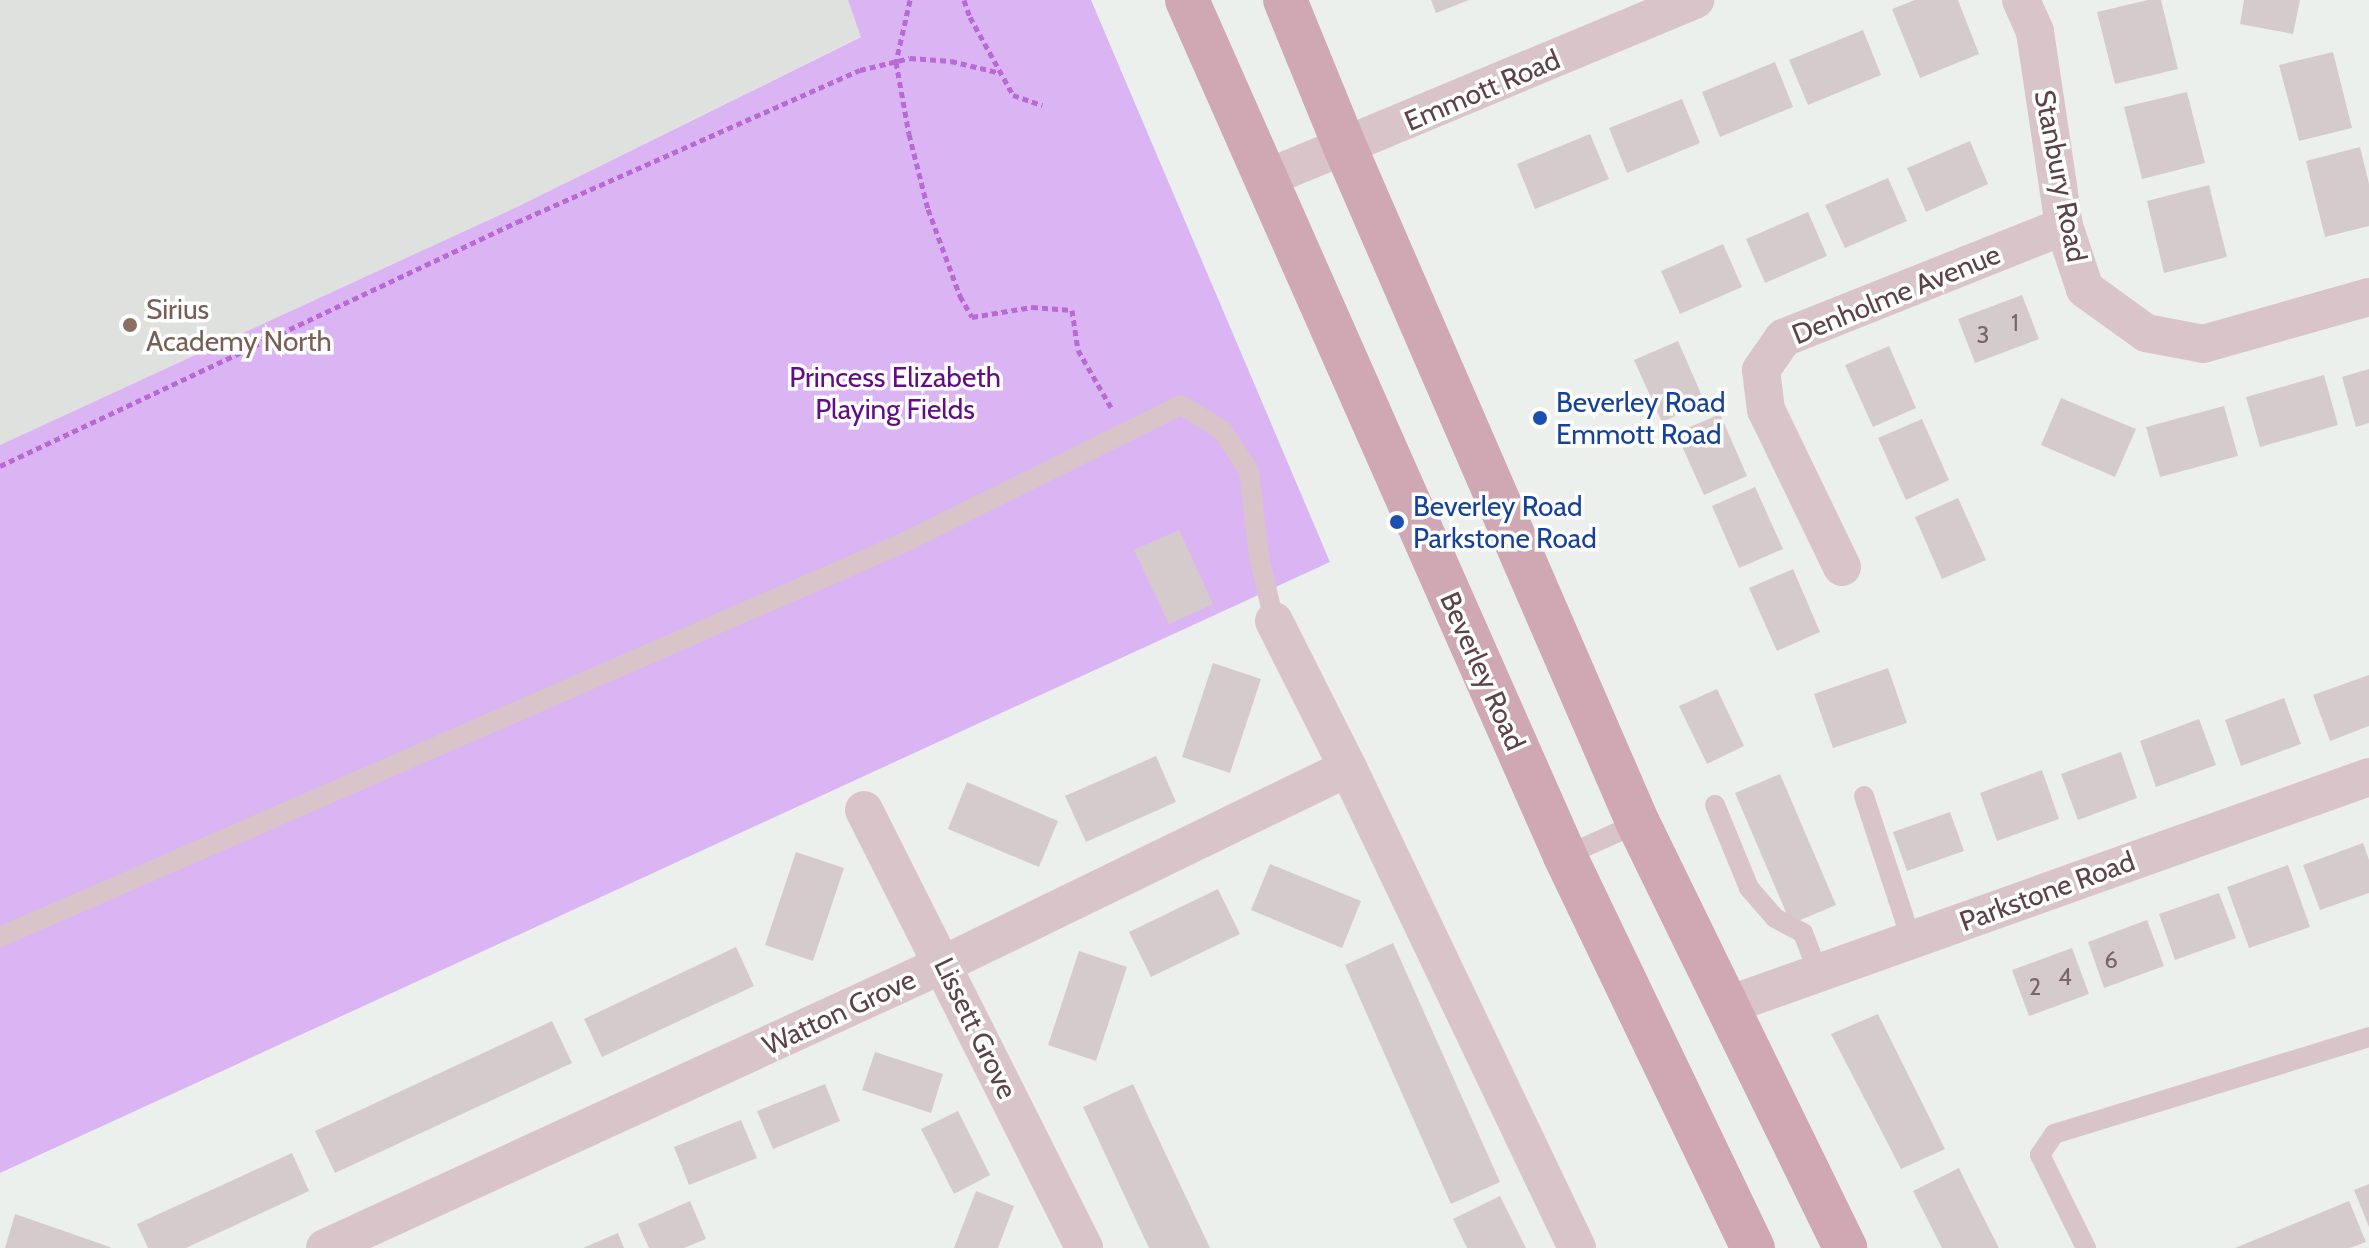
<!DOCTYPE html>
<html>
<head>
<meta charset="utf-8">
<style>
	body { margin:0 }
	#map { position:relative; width:2369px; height:1248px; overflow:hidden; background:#ecf0ed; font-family:Cabin,sans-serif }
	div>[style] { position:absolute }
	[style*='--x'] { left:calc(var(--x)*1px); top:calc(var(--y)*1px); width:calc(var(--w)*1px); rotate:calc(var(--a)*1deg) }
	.education>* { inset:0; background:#dee1de }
	.green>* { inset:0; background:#dbb4f4 }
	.building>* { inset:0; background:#d5cbcd }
	.path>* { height:5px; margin-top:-2.5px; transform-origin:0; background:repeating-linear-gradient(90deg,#b969d5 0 6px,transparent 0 10px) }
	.lane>* { height:20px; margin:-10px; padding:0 10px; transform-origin:10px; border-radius:10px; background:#d9c4ca }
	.street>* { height:38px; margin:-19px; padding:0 19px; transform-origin:19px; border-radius:19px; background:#d9c4ca }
	.primary>* { height:44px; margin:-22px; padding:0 22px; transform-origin:22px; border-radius:22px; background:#cfa8b3 }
	.dots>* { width:22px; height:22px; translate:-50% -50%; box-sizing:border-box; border:4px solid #fff; border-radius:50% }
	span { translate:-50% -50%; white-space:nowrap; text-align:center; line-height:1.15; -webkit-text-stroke:7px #fff; paint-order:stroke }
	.number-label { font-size:24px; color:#7a656b }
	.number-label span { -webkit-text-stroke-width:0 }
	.street-label { font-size:28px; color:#5c434a }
	.education-label { font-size:28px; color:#785e54 }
	.left { translate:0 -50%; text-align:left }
	.park-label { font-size:28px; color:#640c85 }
	.transit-label { font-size:28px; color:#164399 }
</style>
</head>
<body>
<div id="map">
	<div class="education">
		<i style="clip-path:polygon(0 0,848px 0,862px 36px,519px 206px,0 445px)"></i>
	</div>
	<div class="green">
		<i style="clip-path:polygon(848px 0,1091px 0,1330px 562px,0 1173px,0 445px,519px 206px,861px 37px)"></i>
	</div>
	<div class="building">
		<i style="clip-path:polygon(1431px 0,1469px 0,1436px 13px)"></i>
		<i style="clip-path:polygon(1915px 0,1958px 0,1979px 54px,1920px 78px,1892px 9px)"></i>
		<i style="clip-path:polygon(2148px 0,2161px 0,2178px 69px,2115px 84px,2097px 12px)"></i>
		<i style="clip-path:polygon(2244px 0,2300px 0,2293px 34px,2240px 24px)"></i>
		<i style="clip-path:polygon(1863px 30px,1881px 75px,1808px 105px,1789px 60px)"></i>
		<i style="clip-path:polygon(2333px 52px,2352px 128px,2299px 141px,2279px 65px)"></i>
		<i style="clip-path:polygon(1775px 62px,1793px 107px,1720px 137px,1702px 92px)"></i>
		<i style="clip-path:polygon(2187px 92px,2205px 163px,2142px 179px,2124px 107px)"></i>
		<i style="clip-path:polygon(1682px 99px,1700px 143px,1627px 173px,1609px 128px)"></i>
		<i style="clip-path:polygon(1590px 134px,1609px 179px,1535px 209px,1517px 164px)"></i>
		<i style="clip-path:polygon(1970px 141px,1988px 184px,1926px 212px,1907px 168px)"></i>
		<i style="clip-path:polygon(2360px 147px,2369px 184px,2369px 226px,2325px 237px,2306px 161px)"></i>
		<i style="clip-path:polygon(1888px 178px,1907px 221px,1845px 248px,1825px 205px)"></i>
		<i style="clip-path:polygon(2209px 185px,2227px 257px,2164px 273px,2147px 201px)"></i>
		<i style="clip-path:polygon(1808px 212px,1827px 256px,1765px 283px,1746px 239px)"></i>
		<i style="clip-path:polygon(1723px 244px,1742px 287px,1680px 314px,1661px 271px)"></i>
		<i style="clip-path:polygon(2022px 295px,2039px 339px,1975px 363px,1958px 319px)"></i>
		<i style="clip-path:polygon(1678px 341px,1705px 403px,1662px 422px,1634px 360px)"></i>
		<i style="clip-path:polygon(1889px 346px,1916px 408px,1873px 427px,1845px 365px)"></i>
		<i style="clip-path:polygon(2369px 369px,2369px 423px,2356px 427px,2342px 377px)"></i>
		<i style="clip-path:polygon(2324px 375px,2338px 425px,2260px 447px,2246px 397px)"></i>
		<i style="clip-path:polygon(2061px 398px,2136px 429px,2115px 477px,2041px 445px)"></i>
		<i style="clip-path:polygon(2224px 406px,2238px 456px,2160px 477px,2146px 427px)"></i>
		<i style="clip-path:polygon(1720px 414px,1747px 476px,1704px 495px,1676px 433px)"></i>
		<i style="clip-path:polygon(1922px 419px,1949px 480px,1906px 500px,1878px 438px)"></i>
		<i style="clip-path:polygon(1755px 487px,1783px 549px,1739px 568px,1712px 506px)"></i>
		<i style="clip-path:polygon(1958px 498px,1986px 560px,1942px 579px,1915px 517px)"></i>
		<i style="clip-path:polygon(1179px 530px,1213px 604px,1169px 624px,1134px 550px)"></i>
		<i style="clip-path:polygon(1793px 569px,1820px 632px,1777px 651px,1749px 588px)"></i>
		<i style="clip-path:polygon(1213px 663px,1261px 679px,1230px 773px,1182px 757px)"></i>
		<i style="clip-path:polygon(1888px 668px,1907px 723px,1833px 748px,1814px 694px)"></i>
		<i style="clip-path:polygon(2369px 675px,2369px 726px,2330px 741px,2313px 695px)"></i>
		<i style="clip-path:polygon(1717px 689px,1744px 746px,1707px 764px,1679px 706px)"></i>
		<i style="clip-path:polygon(2284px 698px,2301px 744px,2241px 766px,2225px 720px)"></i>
		<i style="clip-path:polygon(2199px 719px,2216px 765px,2156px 787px,2140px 741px)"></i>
		<i style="clip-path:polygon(2121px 752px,2137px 798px,2078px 820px,2061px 774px)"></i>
		<i style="clip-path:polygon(1156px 756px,1176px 802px,1086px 842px,1065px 796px)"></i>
		<i style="clip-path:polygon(2042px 770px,2059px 819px,1997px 841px,1980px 793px)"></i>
		<i style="clip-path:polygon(1780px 774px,1836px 905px,1791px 924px,1735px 793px)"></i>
		<i style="clip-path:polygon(967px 782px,1058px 821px,1039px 867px,948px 829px)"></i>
		<i style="clip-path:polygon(1950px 812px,1964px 851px,1907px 871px,1893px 832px)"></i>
		<i style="clip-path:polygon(2363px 843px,2369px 860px,2369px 893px,2320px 910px,2303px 865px)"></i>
		<i style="clip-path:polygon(796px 852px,844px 868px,813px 961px,765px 945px)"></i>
		<i style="clip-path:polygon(1270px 864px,1361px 901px,1342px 948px,1251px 910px)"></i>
		<i style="clip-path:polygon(2288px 865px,2310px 927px,2249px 948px,2227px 887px)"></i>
		<i style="clip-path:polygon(1218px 889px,1240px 934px,1151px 977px,1129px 932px)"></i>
		<i style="clip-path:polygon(2219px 893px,2236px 938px,2175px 960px,2159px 914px)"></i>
		<i style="clip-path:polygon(2147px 920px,2164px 966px,2104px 988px,2088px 942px)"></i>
		<i style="clip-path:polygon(1393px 943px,1500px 1182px,1451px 1204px,1345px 965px)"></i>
		<i style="clip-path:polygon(736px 947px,754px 986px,602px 1057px,584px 1019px)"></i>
		<i style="clip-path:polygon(2072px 948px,2089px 994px,2029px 1016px,2012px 970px)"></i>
		<i style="clip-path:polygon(1079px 951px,1127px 967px,1096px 1061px,1048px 1045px)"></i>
		<i style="clip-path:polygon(1878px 1014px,1945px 1149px,1901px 1169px,1831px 1034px)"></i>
		<i style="clip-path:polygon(552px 1021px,572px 1063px,335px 1173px,315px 1131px)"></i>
		<i style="clip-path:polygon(875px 1052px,943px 1074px,931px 1113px,862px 1090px)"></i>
		<i style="clip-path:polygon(825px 1084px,840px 1121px,773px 1149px,757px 1111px)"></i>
		<i style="clip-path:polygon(1133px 1084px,1151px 1123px,1210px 1248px,1149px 1248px,1083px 1107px)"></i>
		<i style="clip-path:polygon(958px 1111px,990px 1175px,954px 1194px,921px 1129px)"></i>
		<i style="clip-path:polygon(741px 1120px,757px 1158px,689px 1185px,674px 1147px)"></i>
		<i style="clip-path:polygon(292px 1153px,309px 1191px,186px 1248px,148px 1248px,137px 1224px)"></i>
		<i style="clip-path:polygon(1959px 1168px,1970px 1191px,1999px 1248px,1942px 1248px,1913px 1191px)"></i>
		<i style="clip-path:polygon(2369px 1184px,2369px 1227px,2354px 1190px)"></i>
		<i style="clip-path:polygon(976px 1191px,1014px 1206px,998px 1248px,954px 1248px)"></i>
		<i style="clip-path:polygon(1500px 1196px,1526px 1248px,1467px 1248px,1453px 1219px)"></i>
		<i style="clip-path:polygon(690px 1201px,706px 1239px,684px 1248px,649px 1248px,638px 1224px)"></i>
		<i style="clip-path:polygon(2349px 1201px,2366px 1242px,2350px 1248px,2235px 1248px)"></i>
		<i style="clip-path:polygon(15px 1214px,110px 1247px,110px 1248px,5px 1248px)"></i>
		<i style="clip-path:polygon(618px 1233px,624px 1248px,583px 1248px,592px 1244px)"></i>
	</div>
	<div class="path">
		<i style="--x:910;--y:0;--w:64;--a:102.7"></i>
		<i style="--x:896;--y:62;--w:73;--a:79.8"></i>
		<i style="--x:909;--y:134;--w:77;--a:75.8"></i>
		<i style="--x:928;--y:209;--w:93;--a:69.8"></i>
		<i style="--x:960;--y:296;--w:24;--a:60"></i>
		<i style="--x:972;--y:317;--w:61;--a:-9.5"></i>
		<i style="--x:1032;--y:307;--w:40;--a:4.3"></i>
		<i style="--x:1072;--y:310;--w:40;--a:81.5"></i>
		<i style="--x:1078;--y:350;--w:68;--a:60"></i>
		<i style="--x:964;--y:0;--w:18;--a:71"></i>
		<i style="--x:970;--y:17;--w:89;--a:61.1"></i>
		<i style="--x:1013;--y:95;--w:31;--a:19"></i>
		<i style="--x:0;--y:466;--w:572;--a:-25.27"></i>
		<i style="--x:517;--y:222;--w:375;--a:-23.9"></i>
		<i style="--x:860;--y:70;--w:51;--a:-13.5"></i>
		<i style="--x:910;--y:58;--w:41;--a:4.2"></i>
		<i style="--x:951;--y:61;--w:51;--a:13.5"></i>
	</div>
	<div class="lane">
		<i style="--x:1864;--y:796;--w:151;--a:71.8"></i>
		<i style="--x:1715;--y:805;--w:90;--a:67.7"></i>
		<i style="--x:1749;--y:888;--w:40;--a:49"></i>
		<i style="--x:1775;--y:918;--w:32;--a:28"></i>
		<i style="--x:1803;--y:933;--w:42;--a:69"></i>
		<i style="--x:1565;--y:856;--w:80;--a:-24.3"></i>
		<i style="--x:0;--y:937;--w:983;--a:-23.57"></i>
		<i style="--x:901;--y:544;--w:313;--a:-26.4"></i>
		<i style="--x:1181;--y:405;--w:48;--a:31.4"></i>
		<i style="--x:1222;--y:430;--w:49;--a:56.6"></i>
		<i style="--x:1249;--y:471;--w:86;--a:83.3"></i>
		<i style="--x:1259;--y:556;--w:67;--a:77"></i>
		<i style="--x:2086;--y:1248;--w:104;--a:-116.3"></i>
		<i style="--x:2040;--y:1155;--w:25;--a:-56"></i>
		<i style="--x:2054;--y:1134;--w:330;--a:-17.1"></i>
	</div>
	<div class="street">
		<i style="--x:2021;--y:0;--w:35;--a:66"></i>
		<i style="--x:2035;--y:32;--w:196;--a:81.5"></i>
		<i style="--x:2064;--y:226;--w:66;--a:71.6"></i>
		<i style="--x:2085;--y:289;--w:75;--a:35.8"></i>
		<i style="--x:2146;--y:333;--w:58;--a:10.9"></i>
		<i style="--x:2203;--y:344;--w:173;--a:-15.8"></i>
		<i style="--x:1267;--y:178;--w:464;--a:-22.6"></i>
		<i style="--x:1842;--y:567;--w:174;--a:-115.8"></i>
		<i style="--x:1766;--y:410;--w:40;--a:-97.1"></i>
		<i style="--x:1761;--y:370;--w:39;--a:-55"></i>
		<i style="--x:1783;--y:338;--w:302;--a:-21.7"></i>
		<i style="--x:1274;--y:621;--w:165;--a:63.3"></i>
		<i style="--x:1348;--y:768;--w:532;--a:64.49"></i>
		<i style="--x:864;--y:810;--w:490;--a:63.3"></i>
		<i style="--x:1726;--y:1006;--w:683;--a:-19.6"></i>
		<i style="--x:325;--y:1248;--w:681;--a:-24.65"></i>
		<i style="--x:944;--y:964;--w:449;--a:-25.9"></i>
	</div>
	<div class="primary">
		<i style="--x:1187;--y:0;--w:936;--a:66.17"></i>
		<i style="--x:1565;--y:856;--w:435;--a:64.4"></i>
		<i style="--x:1285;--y:0;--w:159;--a:67.8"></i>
		<i style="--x:1345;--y:147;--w:737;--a:66.57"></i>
		<i style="--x:1638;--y:823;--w:473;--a:64"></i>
	</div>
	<div class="dots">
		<i style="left:130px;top:325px;background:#8d6e63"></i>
		<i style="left:1540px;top:418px;background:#1a4fb4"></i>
		<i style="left:1397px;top:522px;background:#1a4fb4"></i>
	</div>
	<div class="number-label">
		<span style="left:2015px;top:323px">1</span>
		<span style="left:1983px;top:335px">3</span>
		<span style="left:2111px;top:960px">6</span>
		<span style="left:2065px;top:977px">4</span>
		<span style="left:2035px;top:987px">2</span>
	</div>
	<div class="street-label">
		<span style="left:1482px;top:90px;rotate:-23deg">Emmott Road</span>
		<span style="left:2061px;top:176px;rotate:79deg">Stanbury Road</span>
		<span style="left:1896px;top:294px;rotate:-22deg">Denholme Avenue</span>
		<span style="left:1483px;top:671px;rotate:66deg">Beverley Road</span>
		<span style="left:2047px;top:891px;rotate:-20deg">Parkstone Road</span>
		<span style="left:839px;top:1012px;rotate:-25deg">Watton Grove</span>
		<span style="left:976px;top:1028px;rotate:64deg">Lissett Grove</span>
	</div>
	<div class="education-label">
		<span class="left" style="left:146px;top:325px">Sirius<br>Academy North</span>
	</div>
	<div class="park-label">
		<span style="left:895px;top:393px">Princess Elizabeth<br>Playing Fields</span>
	</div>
	<div class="transit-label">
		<span class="left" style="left:1556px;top:418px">Beverley Road<br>Emmott Road</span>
		<span class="left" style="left:1413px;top:522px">Beverley Road<br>Parkstone Road</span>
	</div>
</div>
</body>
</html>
